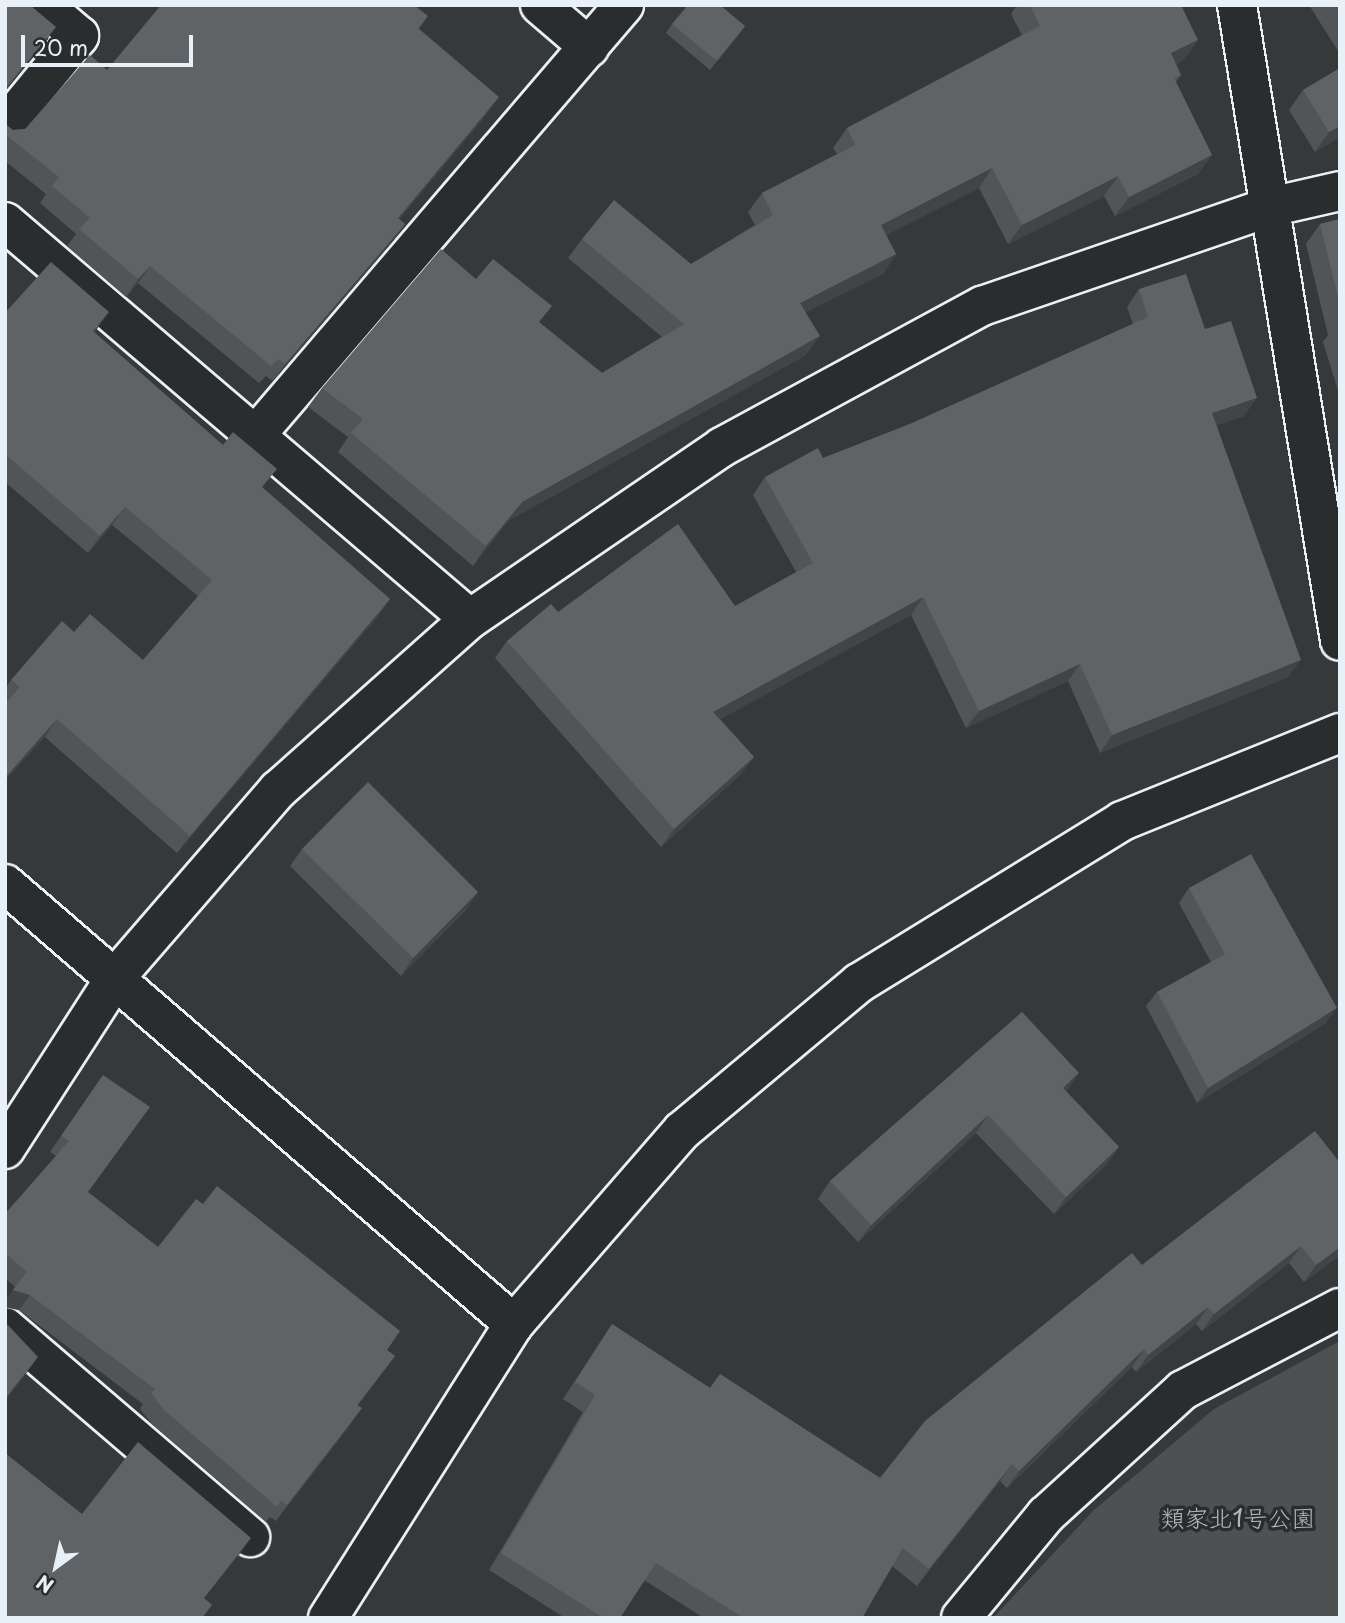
<!DOCTYPE html>
<html>
<head>
<meta charset="utf-8">
<style>
	body { margin:0 }
	#map { position:relative; width:1345px; height:1623px; overflow:hidden; background:#35393a; font-family:"Playpen Sans","Klee One",sans-serif }
	div>[style] { position:absolute }
	[style*='--x'] { left:calc(var(--x)*1px); top:calc(var(--y)*1px); width:calc(var(--w)*1px); rotate:calc(var(--a)*1deg) }
	.green>* { inset:0; background:#4d5152 }
	.roads { filter:drop-shadow(2px 0 #e8f1f8) drop-shadow(-2px 0 #e8f1f8) drop-shadow(0 2px #e8f1f8) drop-shadow(0 -2px #e8f1f8) }
	.minor>* { height:38px; margin:-19px; padding:0 19px; transform-origin:19px; border-radius:19px; background:#2a2d2e }
	.tertiary>* { height:38px; margin:-19px; padding:0 19px; transform-origin:19px; border-radius:19px; background:#2a2d2e }
	.wall>* { inset:0; background:#525557 }
	.shaded-wall>* { inset:0; background:#424547 }
	.building>* { inset:0; background:#5f6365 }
	span { translate:-50% -50%; white-space:nowrap; text-align:center; line-height:1.15; -webkit-text-stroke:7px #2a2d2e; paint-order:stroke }
	.park-label { font-size:24px; color:#b2b9be }
	.frame { position:absolute; inset:0; border:7px solid #e8f1f8; pointer-events:none }
	.north { position:absolute; left:21px; top:1532px; width:70px; height:70px; -webkit-text-stroke:5px #2a2d2e; paint-order:stroke; rotate:213deg; font-size:19px; font-weight:700; line-height:28px; text-align:center; color:#e8f1f8 }
	.north::after { content:''; display:block; margin:auto; width:24px; height:32px; background:#e8f1f8; clip-path:polygon(50% 0,100% 100%,50% 72%,0 100%) }
	.scale { position:absolute; left:21px; top:35px; width:172px; height:32px; box-sizing:border-box; border:4px solid #e8f1f8; border-top:0; padding-left:9px; font-size:21px; line-height:24px; white-space:nowrap; color:#e8f1f8; -webkit-text-stroke:5px #2a2d2e; paint-order:stroke }
</style>
</head>
<body>
<div id="map">
	<div class="green">
		<i style="clip-path:polygon(1340px 1341px,1340px 1618px,993px 1618px,1094px 1510px,1214px 1409px)"></i>
	</div>
	<div class="roads">
		<div class="minor">
			<i style="--x:540;--y:5;--w:65;--a:40.6"></i>
			<i style="--x:1237;--y:5;--w:644;--a:80.8"></i>
			<i style="--x:5;--y:126;--w:117;--a:-50.6"></i>
			<i style="--x:79;--y:36;--w:48;--a:-139.3"></i>
			<i style="--x:5;--y:222;--w:611;--a:40.49"></i>
			<i style="--x:254;--y:437;--w:569;--a:-49.42"></i>
			<i style="--x:5;--y:1149;--w:203;--a:-57.2"></i>
			<i style="--x:115;--y:978;--w:249;--a:-49.1"></i>
			<i style="--x:278;--y:790;--w:257;--a:-41.7"></i>
			<i style="--x:470;--y:619;--w:305;--a:-34.3"></i>
			<i style="--x:722;--y:447;--w:296;--a:-28.5"></i>
			<i style="--x:982;--y:306;--w:305;--a:-19"></i>
			<i style="--x:1270;--y:207;--w:72;--a:-12.9"></i>
			<i style="--x:5;--y:1327;--w:323;--a:40.6"></i>
			<i style="--x:961;--y:1618;--w:134;--a:-50.5"></i>
			<i style="--x:1046;--y:1515;--w:185;--a:-42.4"></i>
			<i style="--x:1183;--y:1390;--w:177;--a:-27.6"></i>
		</div>
		<div class="tertiary">
			<i style="--x:5;--y:884;--w:673;--a:40.84"></i>
			<i style="--x:328;--y:1618;--w:348;--a:-57.7"></i>
			<i style="--x:514;--y:1324;--w:256;--a:-49"></i>
			<i style="--x:682;--y:1131;--w:231;--a:-39.9"></i>
			<i style="--x:859;--y:983;--w:309;--a:-31.6"></i>
			<i style="--x:1122;--y:821;--w:235;--a:-22"></i>
		</div>
	</div>
	<div class="wall">
		<i style="clip-path:polygon(1017px 5px,1181px 5px,1185px 59px,1176px 64px,1181px 75px,1176px 82px,1212px 155px,1198px 174px,1115px 216px,1104px 196px,1008px 244px,979px 188px,886px 235px,896px 254px,883px 274px,806px 312px,806px 355px,508px 521px,473px 566px,338px 452px,348px 437px,308px 407px,322px 388px,476px 279px,540px 323px,602px 373px,662px 337px,568px 258px,582px 239px,691px 264px,755px 225px,748px 212px,762px 193px,837px 154px,833px 148px,847px 128px,1022px 35px,1011px 14px)"></i>
		<i style="clip-path:polygon(1309px 5px,1340px 5px,1340px 54px)"></i>
		<i style="clip-path:polygon(428px 16px,419px 29px,487px 114px,399px 219px,405px 224px,393px 241px,273px 381px,266px 376px,259px 383px,138px 283px,126px 297px,67px 246px,76px 234px,40px 203px,46px 194px,5px 161px,5px 124px,13px 130px,25px 129px,107px 70px)"></i>
		<i style="clip-path:polygon(672px 24px,745px 26px,710px 70px,666px 33px)"></i>
		<i style="clip-path:polygon(1340px 68px,1340px 137px,1315px 152px,1289px 110px,1303px 90px)"></i>
		<i style="clip-path:polygon(1340px 219px,1340px 397px,1323px 342px,1328px 335px,1306px 244px,1320px 224px)"></i>
		<i style="clip-path:polygon(1139px 289px,1205px 329px,1244px 416px,1216px 425px,1288px 677px,1100px 753px,1068px 681px,966px 728px,911px 615px,720px 719px,754px 757px,741px 774px,661px 847px,495px 658px,507px 641px,558px 612px,735px 606px,796px 572px,753px 495px,765px 477px,823px 458px,910px 424px,1133px 324px,1127px 307px)"></i>
		<i style="clip-path:polygon(5px 313px,97px 329px,94px 333px,263px 488px,390px 599px,378px 616px,177px 853px,5px 702px,5px 689px,11px 680px,74px 632px,143px 660px,198px 596px,112px 525px,88px 553px,5px 482px)"></i>
		<i style="clip-path:polygon(302px 849px,478px 892px,466px 910px,401px 976px,290px 866px)"></i>
		<i style="clip-path:polygon(1189px 888px,1326px 1023px,1197px 1103px,1146px 1006px,1157px 992px,1211px 962px,1179px 903px)"></i>
		<i style="clip-path:polygon(1022px 1012px,1066px 1091px,1119px 1147px,1106px 1165px,1054px 1214px,976px 1133px,858px 1242px,818px 1199px,830px 1181px)"></i>
		<i style="clip-path:polygon(103px 1075px,88px 1192px,158px 1247px,387px 1350px,395px 1356px,358px 1405px,351px 1424px,276px 1521px,270px 1517px,266px 1522px,153px 1425px,140px 1409px,143px 1404px,19px 1310px,5px 1307px,5px 1302px,15px 1287px,5px 1278px,5px 1214px,56px 1156px,50px 1152px)"></i>
		<i style="clip-path:polygon(1315px 1131px,1340px 1255px,1304px 1282px,1289px 1263px,1202px 1331px,1196px 1324px,1136px 1372px,1132px 1367px,1007px 1488px,1000px 1481px,917px 1586px,892px 1566px,862px 1618px,704px 1618px,644px 1580px,620px 1618px,565px 1618px,489px 1570px,583px 1412px,563px 1399px,612px 1324px,710px 1388px,720px 1374px,880px 1478px,1142px 1265px)"></i>
	</div>
	<div class="shaded-wall">
		<i style="clip-path:polygon(745px 26px,739px 35px,710px 70px,717px 61px)"></i>
		<i style="clip-path:polygon(56px 27px,44px 44px,5px 91px,5px 89px)"></i>
		<i style="clip-path:polygon(1198px 40px,1185px 59px,1157px 73px,1171px 53px)"></i>
		<i style="clip-path:polygon(499px 97px,487px 114px,386px 235px,398px 218px)"></i>
		<i style="clip-path:polygon(1340px 126px,1340px 137px,1315px 152px,1329px 132px)"></i>
		<i style="clip-path:polygon(1212px 155px,1198px 174px,1115px 216px,1129px 197px)"></i>
		<i style="clip-path:polygon(992px 168px,979px 188px,868px 244px,881px 225px)"></i>
		<i style="clip-path:polygon(1118px 176px,1104px 196px,1008px 244px,1022px 225px)"></i>
		<i style="clip-path:polygon(405px 224px,393px 241px,273px 381px,285px 364px)"></i>
		<i style="clip-path:polygon(896px 254px,883px 274px,786px 322px,800px 303px)"></i>
		<i style="clip-path:polygon(150px 266px,138px 283px,126px 297px,138px 279px)"></i>
		<i style="clip-path:polygon(109px 312px,97px 329px,80px 349px,93px 331px)"></i>
		<i style="clip-path:polygon(820px 336px,806px 355px,508px 521px,473px 566px,486px 546px,522px 502px)"></i>
		<i style="clip-path:polygon(1257px 398px,1244px 416px,1199px 431px,1212px 413px)"></i>
		<i style="clip-path:polygon(125px 507px,112px 525px,88px 553px,100px 536px)"></i>
		<i style="clip-path:polygon(923px 597px,911px 615px,701px 730px,713px 712px)"></i>
		<i style="clip-path:polygon(390px 599px,378px 616px,177px 853px,190px 836px)"></i>
		<i style="clip-path:polygon(1301px 660px,1288px 677px,1100px 753px,1112px 735px)"></i>
		<i style="clip-path:polygon(1080px 664px,1068px 681px,966px 728px,979px 711px)"></i>
		<i style="clip-path:polygon(57px 719px,45px 737px,5px 781px,5px 778px)"></i>
		<i style="clip-path:polygon(754px 757px,741px 774px,661px 847px,674px 829px)"></i>
		<i style="clip-path:polygon(478px 892px,466px 910px,401px 976px,413px 958px)"></i>
		<i style="clip-path:polygon(1337px 1008px,1326px 1023px,1197px 1103px,1208px 1088px)"></i>
		<i style="clip-path:polygon(1079px 1073px,1067px 1091px,1050px 1106px,1063px 1088px)"></i>
		<i style="clip-path:polygon(988px 1115px,976px 1133px,858px 1242px,871px 1225px)"></i>
		<i style="clip-path:polygon(1119px 1147px,1106px 1165px,1054px 1214px,1066px 1197px)"></i>
		<i style="clip-path:polygon(1301px 1246px,1289px 1263px,1202px 1331px,1214px 1314px)"></i>
		<i style="clip-path:polygon(1340px 1247px,1340px 1255px,1304px 1282px,1316px 1265px)"></i>
		<i style="clip-path:polygon(13px 1290px,30px 1295px,19px 1310px,5px 1307px,5px 1302px)"></i>
		<i style="clip-path:polygon(1208px 1307px,1196px 1324px,1136px 1372px,1148px 1355px)"></i>
		<i style="clip-path:polygon(1144px 1349px,1132px 1367px,1007px 1488px,1019px 1471px)"></i>
		<i style="clip-path:polygon(38px 1357px,26px 1374px,5px 1401px,5px 1399px)"></i>
		<i style="clip-path:polygon(362px 1408px,351px 1424px,276px 1521px,287px 1505px)"></i>
		<i style="clip-path:polygon(1012px 1464px,1000px 1481px,917px 1586px,929px 1569px)"></i>
		<i style="clip-path:polygon(251px 1538px,239px 1555px,191px 1615px,204px 1598px)"></i>
	</div>
	<div class="building">
		<i style="clip-path:polygon(5px 5px,30px 5px,56px 27px,5px 89px)"></i>
		<i style="clip-path:polygon(161px 5px,414px 5px,428px 16px,418px 28px,499px 97px,398px 218px,405px 224px,285px 364px,278px 359px,271px 366px,150px 266px,138px 279px,79px 229px,90px 218px,52px 186px,59px 177px,5px 134px,5px 124px,13px 130px,25px 129px,90px 55px,107px 70px)"></i>
		<i style="clip-path:polygon(688px 5px,720px 5px,745px 26px,717px 61px,672px 24px)"></i>
		<i style="clip-path:polygon(1030px 5px,1181px 5px,1198px 40px,1171px 53px,1181px 75px,1174px 78px,1212px 155px,1129px 197px,1118px 176px,1022px 225px,992px 168px,881px 225px,896px 254px,800px 303px,820px 336px,522px 502px,486px 546px,351px 433px,363px 419px,322px 388px,441px 249px,476px 279px,493px 259px,552px 306px,539px 322px,602px 373px,684px 324px,582px 239px,614px 200px,691px 264px,773px 215px,762px 193px,855px 145px,847px 128px,1040px 26px)"></i>
		<i style="clip-path:polygon(1340px 68px,1340px 126px,1329px 132px,1303px 90px)"></i>
		<i style="clip-path:polygon(1340px 219px,1340px 305px,1320px 224px)"></i>
		<i style="clip-path:polygon(51px 262px,109px 312px,93px 331px,223px 445px,233px 432px,277px 469px,262px 487px,390px 599px,190px 836px,57px 719px,5px 778px,5px 704px,20px 687px,11px 680px,62px 621px,74px 632px,90px 614px,143px 660px,212px 580px,125px 507px,100px 536px,5px 454px,5px 313px)"></i>
		<i style="clip-path:polygon(1186px 274px,1205px 329px,1231px 321px,1257px 398px,1212px 413px,1301px 660px,1112px 735px,1080px 664px,979px 711px,923px 597px,713px 712px,754px 757px,674px 829px,507px 641px,551px 604px,558px 612px,678px 524px,735px 606px,813px 563px,765px 477px,818px 448px,823px 458px,910px 424px,1148px 317px,1139px 289px)"></i>
		<i style="clip-path:polygon(368px 782px,478px 892px,413px 958px,302px 849px)"></i>
		<i style="clip-path:polygon(1251px 854px,1337px 1008px,1208px 1088px,1157px 992px,1225px 954px,1189px 888px)"></i>
		<i style="clip-path:polygon(1022px 1012px,1079px 1073px,1063px 1088px,1119px 1147px,1066px 1197px,988px 1115px,871px 1225px,830px 1181px)"></i>
		<i style="clip-path:polygon(103px 1075px,150px 1107px,88px 1192px,158px 1247px,196px 1199px,203px 1204px,217px 1186px,400px 1331px,387px 1350px,395px 1356px,357px 1405px,362px 1408px,287px 1505px,281px 1501px,277px 1507px,164px 1410px,151px 1393px,155px 1389px,30px 1295px,13px 1290px,27px 1272px,5px 1253px,5px 1214px,69px 1141px,61px 1136px)"></i>
		<i style="clip-path:polygon(1315px 1131px,1340px 1163px,1340px 1247px,1316px 1265px,1301px 1246px,1214px 1314px,1208px 1307px,1148px 1355px,1144px 1349px,1019px 1471px,1012px 1464px,929px 1569px,903px 1548px,862px 1618px,744px 1618px,656px 1563px,620px 1618px,604px 1618px,501px 1553px,595px 1395px,575px 1382px,612px 1324px,710px 1388px,720px 1374px,880px 1478px,925px 1421px,1132px 1253px,1142px 1265px)"></i>
		<i style="clip-path:polygon(5px 1322px,38px 1357px,5px 1399px)"></i>
		<i style="clip-path:polygon(138px 1442px,251px 1538px,204px 1598px,212px 1605px,202px 1618px,5px 1618px,5px 1453px,82px 1514px)"></i>
	</div>
	<div class="park-label">
		<span style="left:1238px;top:1518px">類家北1号公園</span>
	</div>
	<div class="frame"></div>
	<div class="north">N</div>
	<div class="scale">20 m</div>
</div>
</body>
</html>
